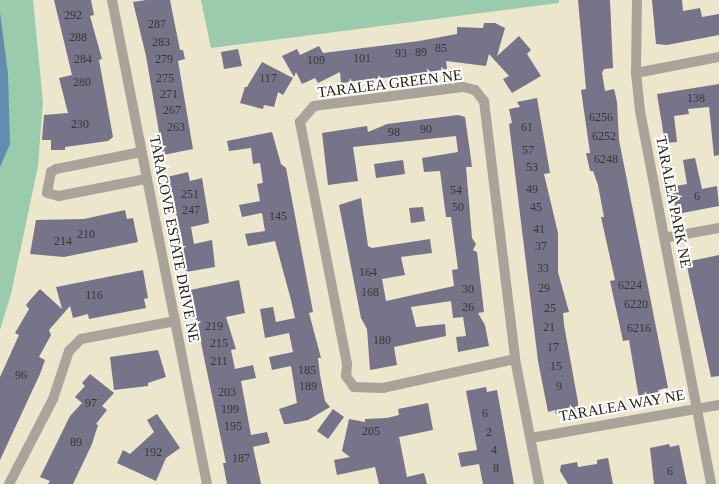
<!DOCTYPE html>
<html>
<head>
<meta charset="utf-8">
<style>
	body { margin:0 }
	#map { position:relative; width:719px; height:484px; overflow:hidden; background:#ece6cd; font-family:"Times New Roman",serif }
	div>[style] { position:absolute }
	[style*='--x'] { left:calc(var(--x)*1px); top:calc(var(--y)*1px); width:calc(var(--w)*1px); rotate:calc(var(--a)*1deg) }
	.green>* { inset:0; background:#99cbac }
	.water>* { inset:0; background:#638cae }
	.building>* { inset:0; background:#777388 }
	.street>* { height:10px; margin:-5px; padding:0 5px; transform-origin:5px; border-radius:5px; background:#aaa39a }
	span { translate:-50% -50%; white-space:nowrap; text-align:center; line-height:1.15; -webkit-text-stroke:4px #fff; paint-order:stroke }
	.number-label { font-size:12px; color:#393635 }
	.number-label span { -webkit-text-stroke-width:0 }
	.street-label { font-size:15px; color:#242119 }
</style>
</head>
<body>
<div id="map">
	<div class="green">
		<i style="clip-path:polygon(0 0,33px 0,43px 102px,38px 166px,11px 294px,0 330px)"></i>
		<i style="clip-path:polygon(201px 0,559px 0,559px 3px,211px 48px)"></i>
	</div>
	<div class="water">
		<i style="clip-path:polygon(0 12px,8px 74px,10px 144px,0 167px)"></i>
	</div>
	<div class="building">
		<i style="clip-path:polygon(54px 0,91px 0,94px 15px,90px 16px,102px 59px,99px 60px,113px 137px,108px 141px,65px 147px,65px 150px,51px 150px,51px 140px,42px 140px,44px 115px,68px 113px,59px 78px,72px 75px)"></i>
		<i style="clip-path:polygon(146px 0,170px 0,180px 50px,183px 50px,185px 59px,178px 61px,193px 149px,163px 155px,146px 56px,133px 2px)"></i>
		<i style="clip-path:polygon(578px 0,610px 0,613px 68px,604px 69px,602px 73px,605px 91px,614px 89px,617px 102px,619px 140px,668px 388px,658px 390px,659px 395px,639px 399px,629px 340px,623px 341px,610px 281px,615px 280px,601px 217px,604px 217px,598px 185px,593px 171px,590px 171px,586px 153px,590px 153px,581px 90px,586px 89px)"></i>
		<i style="clip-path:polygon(652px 0,682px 0,683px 11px,700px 8px,702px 17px,719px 14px,719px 35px,667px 45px,656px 44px)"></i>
		<i style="clip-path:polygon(484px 23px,495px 23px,505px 28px,497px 56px,519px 36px,531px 50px,527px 54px,541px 76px,512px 93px,503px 79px,509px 76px,489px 54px,486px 66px,446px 61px,447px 69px,432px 72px,341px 83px,340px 72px,318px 83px,315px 78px,302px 84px,296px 72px,294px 77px,282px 56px,297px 49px,300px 55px,319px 46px,323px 53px,419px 41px,457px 34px,457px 27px,483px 28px)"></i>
		<i style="clip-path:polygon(238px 49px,242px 66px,224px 69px,221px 52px)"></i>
		<i style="clip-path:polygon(262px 62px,293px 78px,283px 95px,278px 92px,274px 107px,264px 105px,263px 109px,240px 103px,245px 87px,247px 87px)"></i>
		<i style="clip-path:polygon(719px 84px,719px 155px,714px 156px,709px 107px,688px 109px,689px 114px,674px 116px,677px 142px,665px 143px,657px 94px)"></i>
		<i style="clip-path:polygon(537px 98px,550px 173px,544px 174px,558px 233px,558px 272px,569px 312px,563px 313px,564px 325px,578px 402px,578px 410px,556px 414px,555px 410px,548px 412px,538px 361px,509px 124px,512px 123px,509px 109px,520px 107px,517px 102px)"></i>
		<i style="clip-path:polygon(458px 115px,465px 117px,470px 152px,472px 167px,466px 167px,472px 238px,476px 244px,473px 250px,477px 252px,484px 312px,478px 313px,485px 325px,489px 346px,458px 352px,456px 337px,466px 336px,463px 317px,453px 318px,451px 301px,411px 307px,416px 327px,445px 324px,446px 336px,394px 347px,397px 365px,370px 370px,367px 329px,361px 318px,339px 205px,361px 198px,368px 246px,372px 248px,430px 239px,432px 253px,401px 257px,405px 275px,382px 279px,386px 301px,454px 286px,452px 270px,458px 269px,451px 217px,446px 217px,440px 171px,424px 172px,422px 158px,458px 152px,456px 136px,353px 147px,358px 181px,328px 185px,322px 133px,367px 126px,368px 132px,387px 124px)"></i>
		<i style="clip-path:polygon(272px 132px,281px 164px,286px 168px,313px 312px,309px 313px,321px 358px,318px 358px,320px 375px,325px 401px,330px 407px,308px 420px,288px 424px,284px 424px,279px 409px,297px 403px,291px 366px,272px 370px,269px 357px,293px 352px,289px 333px,265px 338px,260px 309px,273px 307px,276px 322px,295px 318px,291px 300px,275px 241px,248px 246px,245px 234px,265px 231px,262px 213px,242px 217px,239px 205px,260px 201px,257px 184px,263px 183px,260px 163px,253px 164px,251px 148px,229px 151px,227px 141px)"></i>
		<i style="clip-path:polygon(695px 158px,702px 189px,717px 186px,719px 206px,677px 214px,671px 187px,687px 184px,683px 160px)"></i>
		<i style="clip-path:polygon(403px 160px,405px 174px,376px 178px,374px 164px)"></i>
		<i style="clip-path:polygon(188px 172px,190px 181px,202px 178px,208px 214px,209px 223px,191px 227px,194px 244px,212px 240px,215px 267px,186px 272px,182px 238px,167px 177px)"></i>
		<i style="clip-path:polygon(423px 207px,425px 221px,411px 223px,409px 208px)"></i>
		<i style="clip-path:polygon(125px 210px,127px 219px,133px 218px,138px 242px,64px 257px,30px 254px,36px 220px,84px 219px)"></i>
		<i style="clip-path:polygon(719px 255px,719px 376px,711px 377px,686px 262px)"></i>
		<i style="clip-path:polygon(143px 270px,148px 298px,144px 299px,146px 308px,89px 319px,88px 314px,73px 318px,70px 306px,49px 330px,51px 335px,39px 357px,45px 360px,40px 374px,0 460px,0 377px,19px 335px,15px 333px,29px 309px,26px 305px,30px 300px,40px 289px,62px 309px,56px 287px)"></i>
		<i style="clip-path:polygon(239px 280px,245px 313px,226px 317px,236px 349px,231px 350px,235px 369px,253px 365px,256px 378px,241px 381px,251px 435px,267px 432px,270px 443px,253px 447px,261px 484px,227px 484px,223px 463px,226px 463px,190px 290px)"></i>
		<i style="clip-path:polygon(158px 350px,166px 377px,148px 383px,148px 386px,114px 390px,110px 357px)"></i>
		<i style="clip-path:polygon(90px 374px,114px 393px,102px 406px,107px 410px,96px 424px,98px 425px,92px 444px,73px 484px,48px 484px,50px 481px,40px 477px,70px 416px,82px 403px,75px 397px,85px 386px,82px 383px)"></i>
		<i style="clip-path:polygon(486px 387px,487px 392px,497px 390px,514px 484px,483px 484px,479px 464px,461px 467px,458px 453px,477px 450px,466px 391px)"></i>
		<i style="clip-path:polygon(428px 403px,433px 430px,399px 437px,407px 477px,424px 473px,427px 484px,379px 484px,375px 467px,337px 475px,334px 460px,350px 457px,342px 451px,349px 419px,365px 422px,365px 419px,387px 418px,399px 415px,398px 409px)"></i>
		<i style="clip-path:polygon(333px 409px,344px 417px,328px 439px,317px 431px)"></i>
		<i style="clip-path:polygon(157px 414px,180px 448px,166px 458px,156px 481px,117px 463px,123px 450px,130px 454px,154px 432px,147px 420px)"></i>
		<i style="clip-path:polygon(669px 444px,670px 447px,679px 445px,687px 484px,654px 484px,650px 448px)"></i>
		<i style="clip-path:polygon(608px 458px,613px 484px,568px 484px,560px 471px,561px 465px,577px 462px,578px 467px,597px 464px,597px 460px)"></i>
	</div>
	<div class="street">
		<i style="--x:112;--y:0;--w:493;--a:78.9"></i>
		<i style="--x:637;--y:0;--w:73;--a:90.8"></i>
		<i style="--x:636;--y:73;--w:38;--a:84"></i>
		<i style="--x:640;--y:111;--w:380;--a:79.2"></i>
		<i style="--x:636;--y:73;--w:85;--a:-10.9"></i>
		<i style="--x:463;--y:87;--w:12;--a:14"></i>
		<i style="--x:475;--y:90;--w:14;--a:51"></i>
		<i style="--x:484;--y:101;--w:260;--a:83.1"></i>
		<i style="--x:515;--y:359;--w:135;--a:167.6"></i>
		<i style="--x:383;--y:388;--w:29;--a:-178"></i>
		<i style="--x:354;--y:387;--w:14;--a:-126"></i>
		<i style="--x:346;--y:376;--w:12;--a:-85"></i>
		<i style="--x:347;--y:364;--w:247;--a:-101"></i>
		<i style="--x:300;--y:122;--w:21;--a:-49"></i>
		<i style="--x:314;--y:106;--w:150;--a:-7.3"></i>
		<i style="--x:141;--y:152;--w:87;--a:168.7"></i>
		<i style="--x:56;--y:169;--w:6;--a:149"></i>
		<i style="--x:51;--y:172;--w:21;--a:101"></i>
		<i style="--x:47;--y:193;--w:12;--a:14"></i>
		<i style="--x:59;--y:196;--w:89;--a:-11.1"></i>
		<i style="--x:664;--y:238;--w:56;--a:-10.3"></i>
		<i style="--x:515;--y:359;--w:127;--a:79.1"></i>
		<i style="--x:531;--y:438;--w:191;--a:-10"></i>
		<i style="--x:9;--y:484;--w:96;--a:-62.6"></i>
		<i style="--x:53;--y:399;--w:51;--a:-71.6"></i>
		<i style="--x:69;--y:351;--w:17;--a:-45"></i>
		<i style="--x:81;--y:339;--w:96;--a:-10.8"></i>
	</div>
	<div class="number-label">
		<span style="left:73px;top:16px">292</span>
		<span style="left:157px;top:25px">287</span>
		<span style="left:78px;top:38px">288</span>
		<span style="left:161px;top:43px">283</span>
		<span style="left:441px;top:49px">85</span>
		<span style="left:421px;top:53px">89</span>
		<span style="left:401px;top:54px">93</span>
		<span style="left:362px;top:59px">101</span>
		<span style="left:83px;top:60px">284</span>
		<span style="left:164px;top:60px">279</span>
		<span style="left:316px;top:61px">109</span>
		<span style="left:165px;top:79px">275</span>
		<span style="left:268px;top:79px">117</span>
		<span style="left:82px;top:83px">280</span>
		<span style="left:169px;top:95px">271</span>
		<span style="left:696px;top:99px">138</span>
		<span style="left:172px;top:111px">267</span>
		<span style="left:601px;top:118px">6256</span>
		<span style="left:80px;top:125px">230</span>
		<span style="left:176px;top:128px">263</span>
		<span style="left:527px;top:128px">61</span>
		<span style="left:426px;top:130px">90</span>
		<span style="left:394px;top:133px">98</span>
		<span style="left:604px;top:137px">6252</span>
		<span style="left:528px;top:151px">57</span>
		<span style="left:606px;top:160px">6248</span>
		<span style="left:532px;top:168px">53</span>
		<span style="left:532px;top:190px">49</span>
		<span style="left:456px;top:191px">54</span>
		<span style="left:190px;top:195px">251</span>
		<span style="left:697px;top:197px">6</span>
		<span style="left:458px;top:208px">50</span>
		<span style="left:536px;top:208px">45</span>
		<span style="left:191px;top:211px">247</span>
		<span style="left:278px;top:217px">145</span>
		<span style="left:539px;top:230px">41</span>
		<span style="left:86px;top:235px">210</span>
		<span style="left:63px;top:242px">214</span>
		<span style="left:541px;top:247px">37</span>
		<span style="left:543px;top:269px">33</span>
		<span style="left:368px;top:273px">164</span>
		<span style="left:630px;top:286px">6224</span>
		<span style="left:544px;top:289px">29</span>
		<span style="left:468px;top:290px">30</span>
		<span style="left:370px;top:293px">168</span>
		<span style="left:94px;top:296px">116</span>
		<span style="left:636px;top:305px">6220</span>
		<span style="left:468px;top:308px">26</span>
		<span style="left:550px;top:309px">25</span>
		<span style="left:214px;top:327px">219</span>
		<span style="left:549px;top:328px">21</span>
		<span style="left:639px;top:329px">6216</span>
		<span style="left:382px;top:341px">180</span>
		<span style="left:219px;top:344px">215</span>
		<span style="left:553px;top:348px">17</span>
		<span style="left:219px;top:362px">211</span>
		<span style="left:556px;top:367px">15</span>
		<span style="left:307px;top:371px">185</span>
		<span style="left:21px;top:376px">96</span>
		<span style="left:308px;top:387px">189</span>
		<span style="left:559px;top:387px">9</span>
		<span style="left:227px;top:393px">203</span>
		<span style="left:91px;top:404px">97</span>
		<span style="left:230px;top:410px">199</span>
		<span style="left:485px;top:414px">6</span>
		<span style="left:233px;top:427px">195</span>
		<span style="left:371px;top:432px">205</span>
		<span style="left:489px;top:433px">2</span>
		<span style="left:76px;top:443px">89</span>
		<span style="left:494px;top:451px">4</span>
		<span style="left:153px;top:453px">192</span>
		<span style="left:241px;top:459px">187</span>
		<span style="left:496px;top:469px">8</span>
		<span style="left:670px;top:472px">6</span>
	</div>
	<div class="street-label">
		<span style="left:390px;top:84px;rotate:-7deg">TARALEA GREEN NE</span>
		<span style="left:673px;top:202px;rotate:79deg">TARALEA PARK NE</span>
		<span style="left:174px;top:239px;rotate:79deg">TARACOVE ESTATE DRIVE NE</span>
		<span style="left:622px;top:406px;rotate:-10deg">TARALEA WAY NE</span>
	</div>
</div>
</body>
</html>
